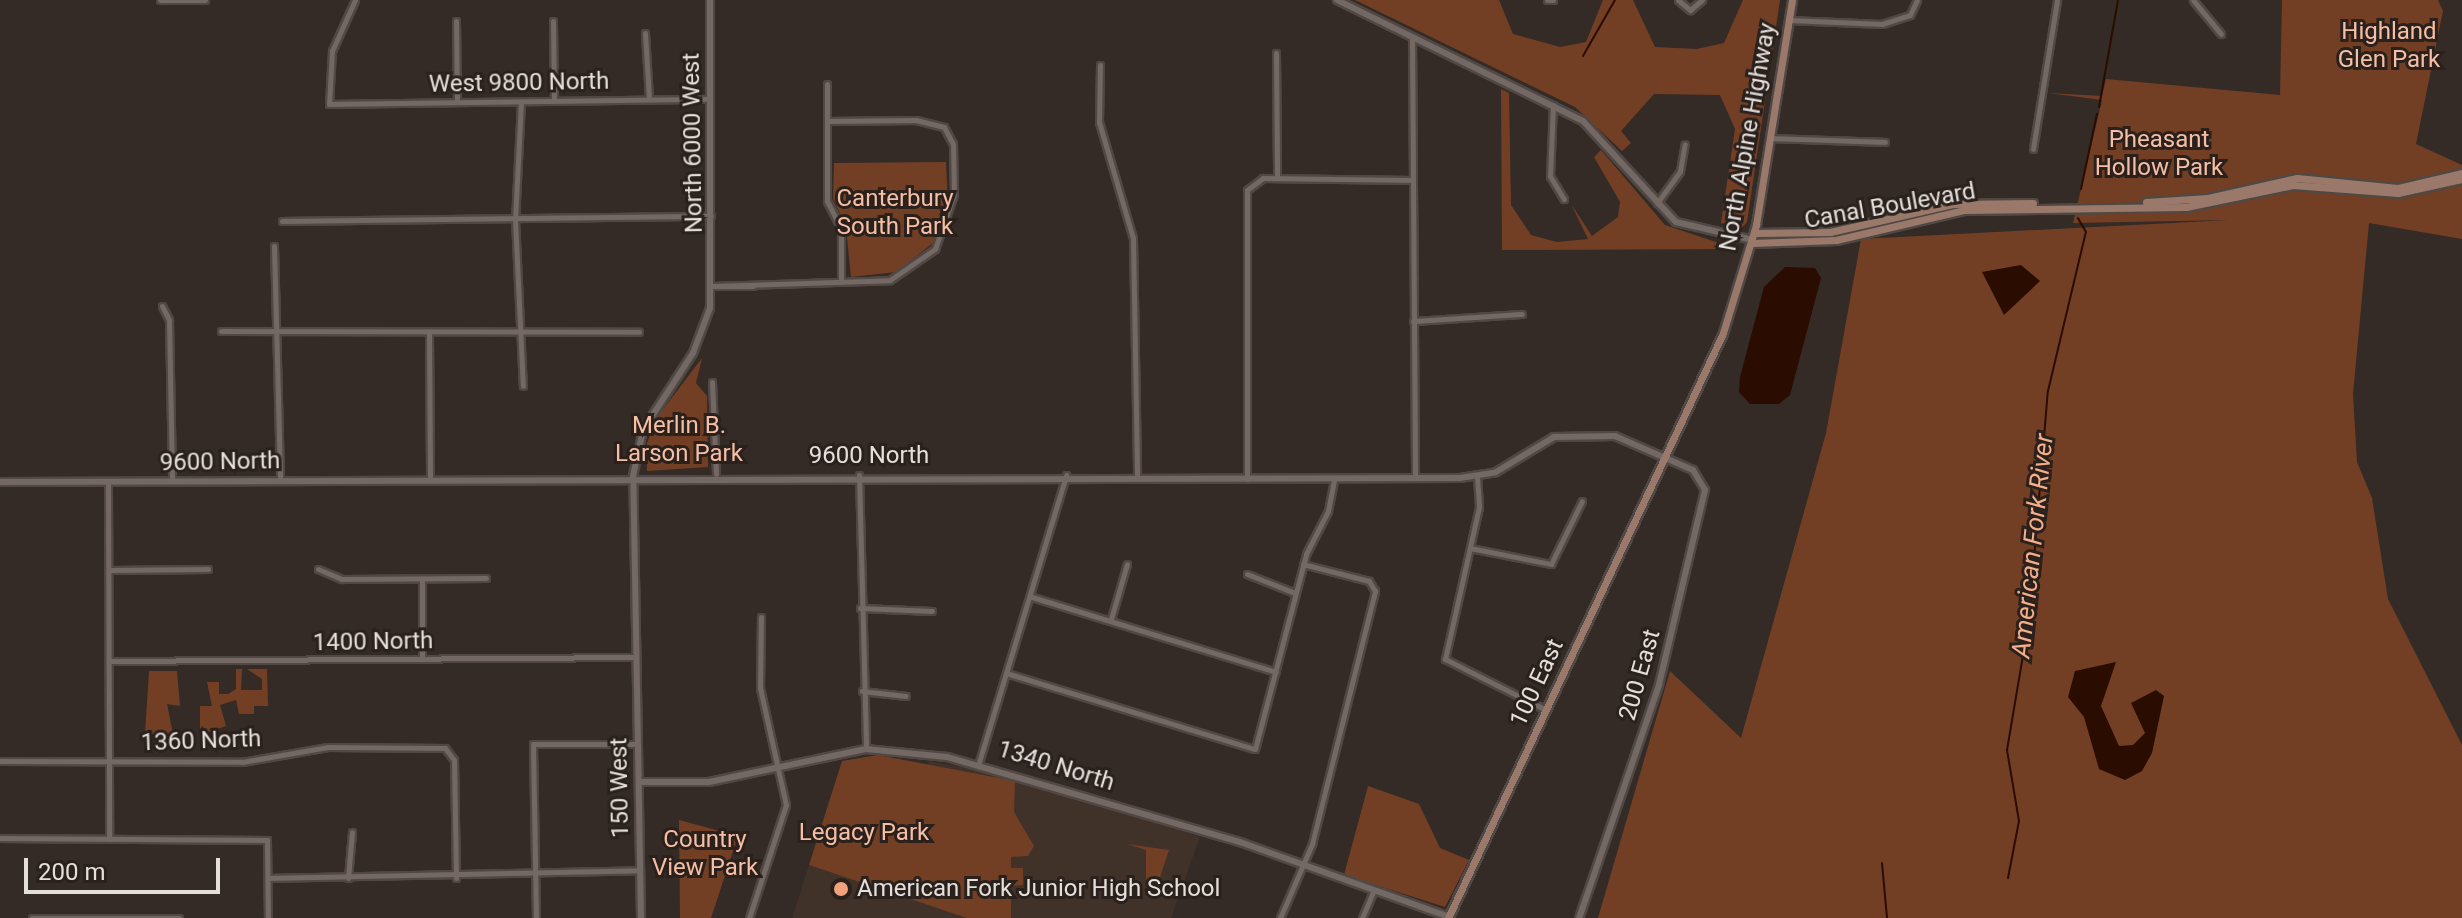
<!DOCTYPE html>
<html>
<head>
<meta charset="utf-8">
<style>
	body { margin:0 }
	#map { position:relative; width:2462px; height:918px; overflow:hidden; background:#342a26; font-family:Roboto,sans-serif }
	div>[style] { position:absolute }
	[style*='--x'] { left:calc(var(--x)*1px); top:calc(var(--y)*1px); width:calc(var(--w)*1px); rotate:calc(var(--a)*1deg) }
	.built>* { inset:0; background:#403129 }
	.green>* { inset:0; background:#733f24 }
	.water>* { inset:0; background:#2a0c00 }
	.stream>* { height:2px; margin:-1px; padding:0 1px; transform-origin:1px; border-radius:1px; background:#2a0c00 }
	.roads { filter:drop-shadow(2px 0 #504844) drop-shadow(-2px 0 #504844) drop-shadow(0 2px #504844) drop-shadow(0 -2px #504844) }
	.minor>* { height:5px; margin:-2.5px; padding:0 2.5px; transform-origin:2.5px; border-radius:2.5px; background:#736863 }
	.tertiary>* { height:6px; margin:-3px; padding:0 3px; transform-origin:3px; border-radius:3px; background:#736863 }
	.secondary>* { height:7px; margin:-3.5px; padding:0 3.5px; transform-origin:3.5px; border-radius:3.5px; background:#9b796a }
	.dots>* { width:22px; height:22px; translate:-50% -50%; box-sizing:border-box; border:4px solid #2a211d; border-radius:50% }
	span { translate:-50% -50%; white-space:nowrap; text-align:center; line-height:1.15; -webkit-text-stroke:6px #2a211d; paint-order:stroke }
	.park-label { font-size:24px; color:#f6bea4 }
	.street-label { font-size:24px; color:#e5dfdc }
	.poi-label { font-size:24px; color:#e5dfdc }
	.left { translate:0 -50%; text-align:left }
	.water-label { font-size:26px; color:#f6ad8a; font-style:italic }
	.scale { position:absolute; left:24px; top:858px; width:196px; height:36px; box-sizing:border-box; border:4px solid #e5dfdc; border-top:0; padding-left:10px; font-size:24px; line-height:28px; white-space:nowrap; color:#e5dfdc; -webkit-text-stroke:6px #2a211d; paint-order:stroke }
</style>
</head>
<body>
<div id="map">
	<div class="built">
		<i style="clip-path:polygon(929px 761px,1005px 775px,1200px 837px,1171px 918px,792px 918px,809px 865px,890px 892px)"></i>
	</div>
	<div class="green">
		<i style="clip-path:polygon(1355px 0,1499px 0,1513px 34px,1560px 47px,1586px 42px,1603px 0,1633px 0,1655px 47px,1697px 49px,1724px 43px,1743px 0,1780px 0,1747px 222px,1742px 228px,1721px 223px,1735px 129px,1720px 95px,1654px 94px,1621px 131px,1631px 143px,1622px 151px,1575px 107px)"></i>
		<i style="clip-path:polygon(2282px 0,2438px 0,2443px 11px,2416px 144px,2462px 165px,2462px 239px,2369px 223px,2353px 394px,2357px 462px,2372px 498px,2388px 599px,2462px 745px,2462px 918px,1598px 918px,1670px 671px,1741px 738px,1826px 433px,1861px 239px,2230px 220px,2073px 223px,2102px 100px,2048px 93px,2102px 96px,2106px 79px,2280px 95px)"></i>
		<i style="clip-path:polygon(1501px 89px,1509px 93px,1511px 205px,1531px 235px,1557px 242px,1588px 239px,1571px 204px,1592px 236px,1618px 217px,1620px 202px,1594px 157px,1601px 150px,1665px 225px,1737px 249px,1502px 250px)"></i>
		<i style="clip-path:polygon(946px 162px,948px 206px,937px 240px,896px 272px,851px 277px,846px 228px,833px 198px,834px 163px)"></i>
		<i style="clip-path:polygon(702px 358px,696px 383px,707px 396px,708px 467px,647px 471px,647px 443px,658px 416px)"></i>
		<i style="clip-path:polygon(236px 669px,242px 669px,241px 690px,262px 690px,262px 679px,247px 669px,267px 669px,268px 706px,254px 706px,254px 714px,239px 714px,236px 700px,220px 705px,226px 726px,200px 735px,200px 706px,212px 706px,207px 682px,219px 682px,219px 694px,228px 694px,236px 689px)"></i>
		<i style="clip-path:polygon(149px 671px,177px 671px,180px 706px,167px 704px,173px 734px,145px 734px)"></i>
		<i style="clip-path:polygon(878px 755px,1015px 781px,1014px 812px,1034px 846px,1028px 856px,1011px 857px,1011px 868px,1023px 868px,1023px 885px,1011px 886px,1011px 918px,967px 918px,809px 865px,842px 761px)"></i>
		<i style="clip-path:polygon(1368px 786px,1419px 804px,1440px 848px,1469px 860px,1445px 907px,1344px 875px)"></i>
		<i style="clip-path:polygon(679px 820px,738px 836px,711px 918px,680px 918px)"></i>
		<i style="clip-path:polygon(1127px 844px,1169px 850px,1157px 886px,1146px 886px,1146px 850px)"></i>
	</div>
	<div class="water">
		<i style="clip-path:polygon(2021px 265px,2040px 281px,2004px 315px,1982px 272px)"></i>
		<i style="clip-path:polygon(1785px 267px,1815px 268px,1821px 278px,1790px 395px,1779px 404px,1750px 404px,1739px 392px,1740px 377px,1764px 287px)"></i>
		<i style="clip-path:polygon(2116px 662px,2101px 706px,2119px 746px,2133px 745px,2145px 733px,2131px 703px,2156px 690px,2164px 696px,2152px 753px,2142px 771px,2125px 780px,2099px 769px,2084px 717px,2068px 697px,2075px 671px)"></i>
	</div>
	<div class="stream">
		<i style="--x:1583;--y:56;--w:64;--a:-60.3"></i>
		<i style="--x:2099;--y:107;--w:109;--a:-79.9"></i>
		<i style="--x:2081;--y:189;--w:77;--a:-78"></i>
		<i style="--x:1882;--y:863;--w:55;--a:84.8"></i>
		<i style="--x:2008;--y:878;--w:58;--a:-79.1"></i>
		<i style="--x:2019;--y:821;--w:72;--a:-99.6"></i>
		<i style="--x:2007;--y:750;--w:132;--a:-80.4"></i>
		<i style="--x:2029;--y:620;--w:230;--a:-85.3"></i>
		<i style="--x:2048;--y:391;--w:163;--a:-76.6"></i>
		<i style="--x:2086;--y:232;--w:16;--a:-120"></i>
	</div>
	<div class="roads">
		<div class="minor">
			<i style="--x:355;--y:0;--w:56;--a:114.3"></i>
			<i style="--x:332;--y:51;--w:53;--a:93.2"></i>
			<i style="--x:329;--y:104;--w:381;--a:-0.8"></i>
			<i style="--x:1547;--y:0;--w:6;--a:0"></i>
			<i style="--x:1678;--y:0;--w:16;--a:40"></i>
			<i style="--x:1690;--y:10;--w:16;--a:-40"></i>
			<i style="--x:2193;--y:0;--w:44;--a:50.5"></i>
			<i style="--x:1789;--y:20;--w:93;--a:2.5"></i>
			<i style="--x:1882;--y:24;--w:29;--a:-18"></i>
			<i style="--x:1910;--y:15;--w:17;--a:-65"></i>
			<i style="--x:456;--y:21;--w:80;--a:89.3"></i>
			<i style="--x:553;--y:21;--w:79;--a:89.3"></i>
			<i style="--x:645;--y:33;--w:66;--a:86.5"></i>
			<i style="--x:1412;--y:37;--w:441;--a:89.6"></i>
			<i style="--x:1276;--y:53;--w:125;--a:89.5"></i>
			<i style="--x:1100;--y:65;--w:57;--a:91"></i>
			<i style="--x:1099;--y:122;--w:121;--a:73.7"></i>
			<i style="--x:1133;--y:238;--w:237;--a:89"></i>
			<i style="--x:827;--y:84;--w:117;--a:90"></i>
			<i style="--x:827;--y:201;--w:31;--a:63"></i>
			<i style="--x:841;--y:229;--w:53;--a:90"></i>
			<i style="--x:521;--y:102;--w:117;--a:92.9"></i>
			<i style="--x:515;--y:219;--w:167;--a:87.3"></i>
			<i style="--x:1553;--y:105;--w:71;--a:92.4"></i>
			<i style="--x:1550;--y:176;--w:27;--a:59"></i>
			<i style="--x:1771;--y:138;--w:114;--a:2"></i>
			<i style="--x:2033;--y:149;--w:151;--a:-80.8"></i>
			<i style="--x:1657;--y:203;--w:39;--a:-54"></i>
			<i style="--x:1680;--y:171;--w:27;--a:-80"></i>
			<i style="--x:282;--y:221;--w:429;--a:-0.7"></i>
			<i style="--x:274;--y:246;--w:233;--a:88.5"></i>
			<i style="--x:713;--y:286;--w:177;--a:-1.9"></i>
			<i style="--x:890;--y:280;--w:55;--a:-34.6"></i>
			<i style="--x:935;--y:249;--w:58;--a:-70.9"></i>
			<i style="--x:954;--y:194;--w:50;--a:-91.1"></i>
			<i style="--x:953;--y:144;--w:19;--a:-118"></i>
			<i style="--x:944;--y:127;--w:29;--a:-166"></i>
			<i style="--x:916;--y:120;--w:89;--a:179.4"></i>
			<i style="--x:713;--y:286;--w:40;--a:0"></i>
			<i style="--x:162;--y:306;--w:16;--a:63"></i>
			<i style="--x:169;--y:320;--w:159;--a:88.9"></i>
			<i style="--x:1413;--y:321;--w:109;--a:-3.7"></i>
			<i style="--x:221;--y:331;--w:418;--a:0.1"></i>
			<i style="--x:429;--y:332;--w:145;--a:89.6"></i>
			<i style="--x:712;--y:382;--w:92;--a:87.5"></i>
			<i style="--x:859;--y:475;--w:274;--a:88.5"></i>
			<i style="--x:1477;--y:477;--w:30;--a:86"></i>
			<i style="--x:1479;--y:507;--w:156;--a:102.6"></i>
			<i style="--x:1445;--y:659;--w:113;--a:26.8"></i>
			<i style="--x:1247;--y:479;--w:289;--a:-90"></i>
			<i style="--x:1247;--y:190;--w:20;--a:-37"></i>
			<i style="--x:1263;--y:178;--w:148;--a:0.8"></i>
			<i style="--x:108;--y:483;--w:356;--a:89.8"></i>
			<i style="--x:1470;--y:548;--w:83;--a:11.2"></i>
			<i style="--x:1551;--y:564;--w:70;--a:-63.8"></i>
			<i style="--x:318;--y:569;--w:26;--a:23"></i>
			<i style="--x:342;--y:579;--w:144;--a:-0.4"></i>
			<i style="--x:109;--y:570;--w:99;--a:-0.6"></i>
			<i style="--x:1247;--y:574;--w:52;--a:21.6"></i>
			<i style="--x:422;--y:579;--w:80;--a:90"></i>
			<i style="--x:1032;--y:597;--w:255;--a:17.1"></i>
			<i style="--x:860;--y:608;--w:72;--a:2.4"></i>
			<i style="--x:1111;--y:619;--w:57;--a:-73.8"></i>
			<i style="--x:109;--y:661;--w:527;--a:-0.43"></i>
			<i style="--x:1006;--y:673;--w:260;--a:17"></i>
			<i style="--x:1255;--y:749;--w:202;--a:-75.3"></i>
			<i style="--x:1306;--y:554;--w:48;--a:-62.9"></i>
			<i style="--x:1328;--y:511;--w:33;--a:-79"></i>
			<i style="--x:862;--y:691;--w:44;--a:6.5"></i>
			<i style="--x:0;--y:761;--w:242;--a:0.2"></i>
			<i style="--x:242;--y:762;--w:87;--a:-9.9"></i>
			<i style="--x:328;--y:747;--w:117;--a:0.5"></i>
			<i style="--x:445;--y:748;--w:15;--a:53"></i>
			<i style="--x:454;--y:760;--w:118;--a:89"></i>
			<i style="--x:979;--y:762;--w:300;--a:-73.1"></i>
			<i style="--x:0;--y:838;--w:267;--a:0.4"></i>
			<i style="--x:267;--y:840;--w:78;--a:89.3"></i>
			<i style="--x:268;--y:878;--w:372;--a:-1.2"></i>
			<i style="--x:348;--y:878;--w:46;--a:-85"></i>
			<i style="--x:32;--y:918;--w:147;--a:0"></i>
			<i style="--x:536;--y:918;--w:174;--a:-91"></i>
			<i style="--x:533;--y:744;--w:104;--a:0"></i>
			<i style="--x:749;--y:918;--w:119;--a:-71.9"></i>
			<i style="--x:786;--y:805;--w:120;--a:-102.5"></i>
			<i style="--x:760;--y:688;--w:71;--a:-89.2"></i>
			<i style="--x:1280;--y:918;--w:81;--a:-66.6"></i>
			<i style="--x:1312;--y:844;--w:261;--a:-76"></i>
			<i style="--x:1375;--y:591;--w:12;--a:-121"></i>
			<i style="--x:1369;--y:581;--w:68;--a:-165.6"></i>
			<i style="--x:1362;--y:918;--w:28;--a:-67"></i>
		</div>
		<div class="tertiary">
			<i style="--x:161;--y:0;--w:44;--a:0"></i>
			<i style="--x:1337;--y:0;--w:274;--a:26.2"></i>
			<i style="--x:1583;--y:121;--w:137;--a:47.4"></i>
			<i style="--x:1676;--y:222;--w:79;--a:13.2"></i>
			<i style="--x:0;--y:482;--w:1460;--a:-0.16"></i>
			<i style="--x:1460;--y:478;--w:36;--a:-9"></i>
			<i style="--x:1496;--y:472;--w:68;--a:-31.1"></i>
			<i style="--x:1554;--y:437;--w:61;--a:-0.9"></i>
			<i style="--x:1615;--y:436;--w:85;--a:23.6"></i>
			<i style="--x:1693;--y:470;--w:23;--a:59"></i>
			<i style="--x:1705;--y:490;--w:200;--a:103.3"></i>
			<i style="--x:1659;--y:685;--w:246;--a:108.9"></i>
			<i style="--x:639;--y:782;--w:70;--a:0"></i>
			<i style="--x:709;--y:782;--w:160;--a:-11.9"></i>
			<i style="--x:866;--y:749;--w:81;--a:5.6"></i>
			<i style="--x:947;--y:757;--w:305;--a:16.2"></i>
			<i style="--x:1240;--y:842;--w:222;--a:19.7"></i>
			<i style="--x:641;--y:918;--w:442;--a:-91"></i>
			<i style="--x:633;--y:476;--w:47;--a:-77.7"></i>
			<i style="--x:643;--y:430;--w:92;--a:-57"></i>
			<i style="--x:693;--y:353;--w:48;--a:-69.3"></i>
			<i style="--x:710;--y:308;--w:308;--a:-90"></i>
		</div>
		<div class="secondary">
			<i style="--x:2146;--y:202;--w:62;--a:-3.7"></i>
			<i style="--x:2208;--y:198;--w:91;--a:-12.7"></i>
			<i style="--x:2297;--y:178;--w:101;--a:5.7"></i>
			<i style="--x:2398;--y:188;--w:66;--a:-13.2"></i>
			<i style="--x:1754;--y:233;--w:76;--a:-0.8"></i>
			<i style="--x:1830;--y:232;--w:126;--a:-12.8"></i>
			<i style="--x:1953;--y:204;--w:80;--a:-0.7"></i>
			<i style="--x:1752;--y:243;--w:84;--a:-2"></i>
			<i style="--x:1836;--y:240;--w:131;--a:-13.2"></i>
			<i style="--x:1964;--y:210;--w:222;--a:-0.8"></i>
			<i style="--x:2186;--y:207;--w:109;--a:-11.6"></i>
			<i style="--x:2293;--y:185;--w:105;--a:4.4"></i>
			<i style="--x:2398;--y:193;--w:66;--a:-12.3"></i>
			<i style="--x:1448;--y:918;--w:646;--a:-64.82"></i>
			<i style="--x:1723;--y:333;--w:113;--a:-73"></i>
			<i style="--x:1756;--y:225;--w:228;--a:-80.9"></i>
		</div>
	</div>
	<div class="dots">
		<i style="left:841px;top:889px;background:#f1a17b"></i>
	</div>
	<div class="park-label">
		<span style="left:2389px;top:46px">Highland<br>Glen Park</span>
		<span style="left:2159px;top:154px">Pheasant<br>Hollow Park</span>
		<span style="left:895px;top:213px">Canterbury<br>South Park</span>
		<span style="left:679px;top:440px">Merlin B.<br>Larson Park</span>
		<span style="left:864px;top:833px">Legacy Park</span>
		<span style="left:705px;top:854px">Country<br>View Park</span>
	</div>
	<div class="street-label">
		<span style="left:519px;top:83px;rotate:-1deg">West 9800 North</span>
		<span style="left:1748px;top:137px;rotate:-80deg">North Alpine Highway</span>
		<span style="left:693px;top:143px;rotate:-91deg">North 6000 West</span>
		<span style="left:1890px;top:206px;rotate:-10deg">Canal Boulevard</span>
		<span style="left:869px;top:456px">9600 North</span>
		<span style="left:220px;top:462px;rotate:-1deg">9600 North</span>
		<span style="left:373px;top:642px;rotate:-1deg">1400 North</span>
		<span style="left:1640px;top:675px;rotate:-74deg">200 East</span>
		<span style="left:1537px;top:683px;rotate:-65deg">100 East</span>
		<span style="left:201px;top:741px;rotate:-2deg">1360 North</span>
		<span style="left:1056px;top:766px;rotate:17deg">1340 North</span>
		<span style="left:620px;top:788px;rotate:-91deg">150 West</span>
	</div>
	<div class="poi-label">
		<span class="left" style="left:857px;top:889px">American Fork Junior High School</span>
	</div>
	<div class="water-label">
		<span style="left:2033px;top:546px;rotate:-84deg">American Fork River</span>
	</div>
	<div class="scale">200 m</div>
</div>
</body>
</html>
